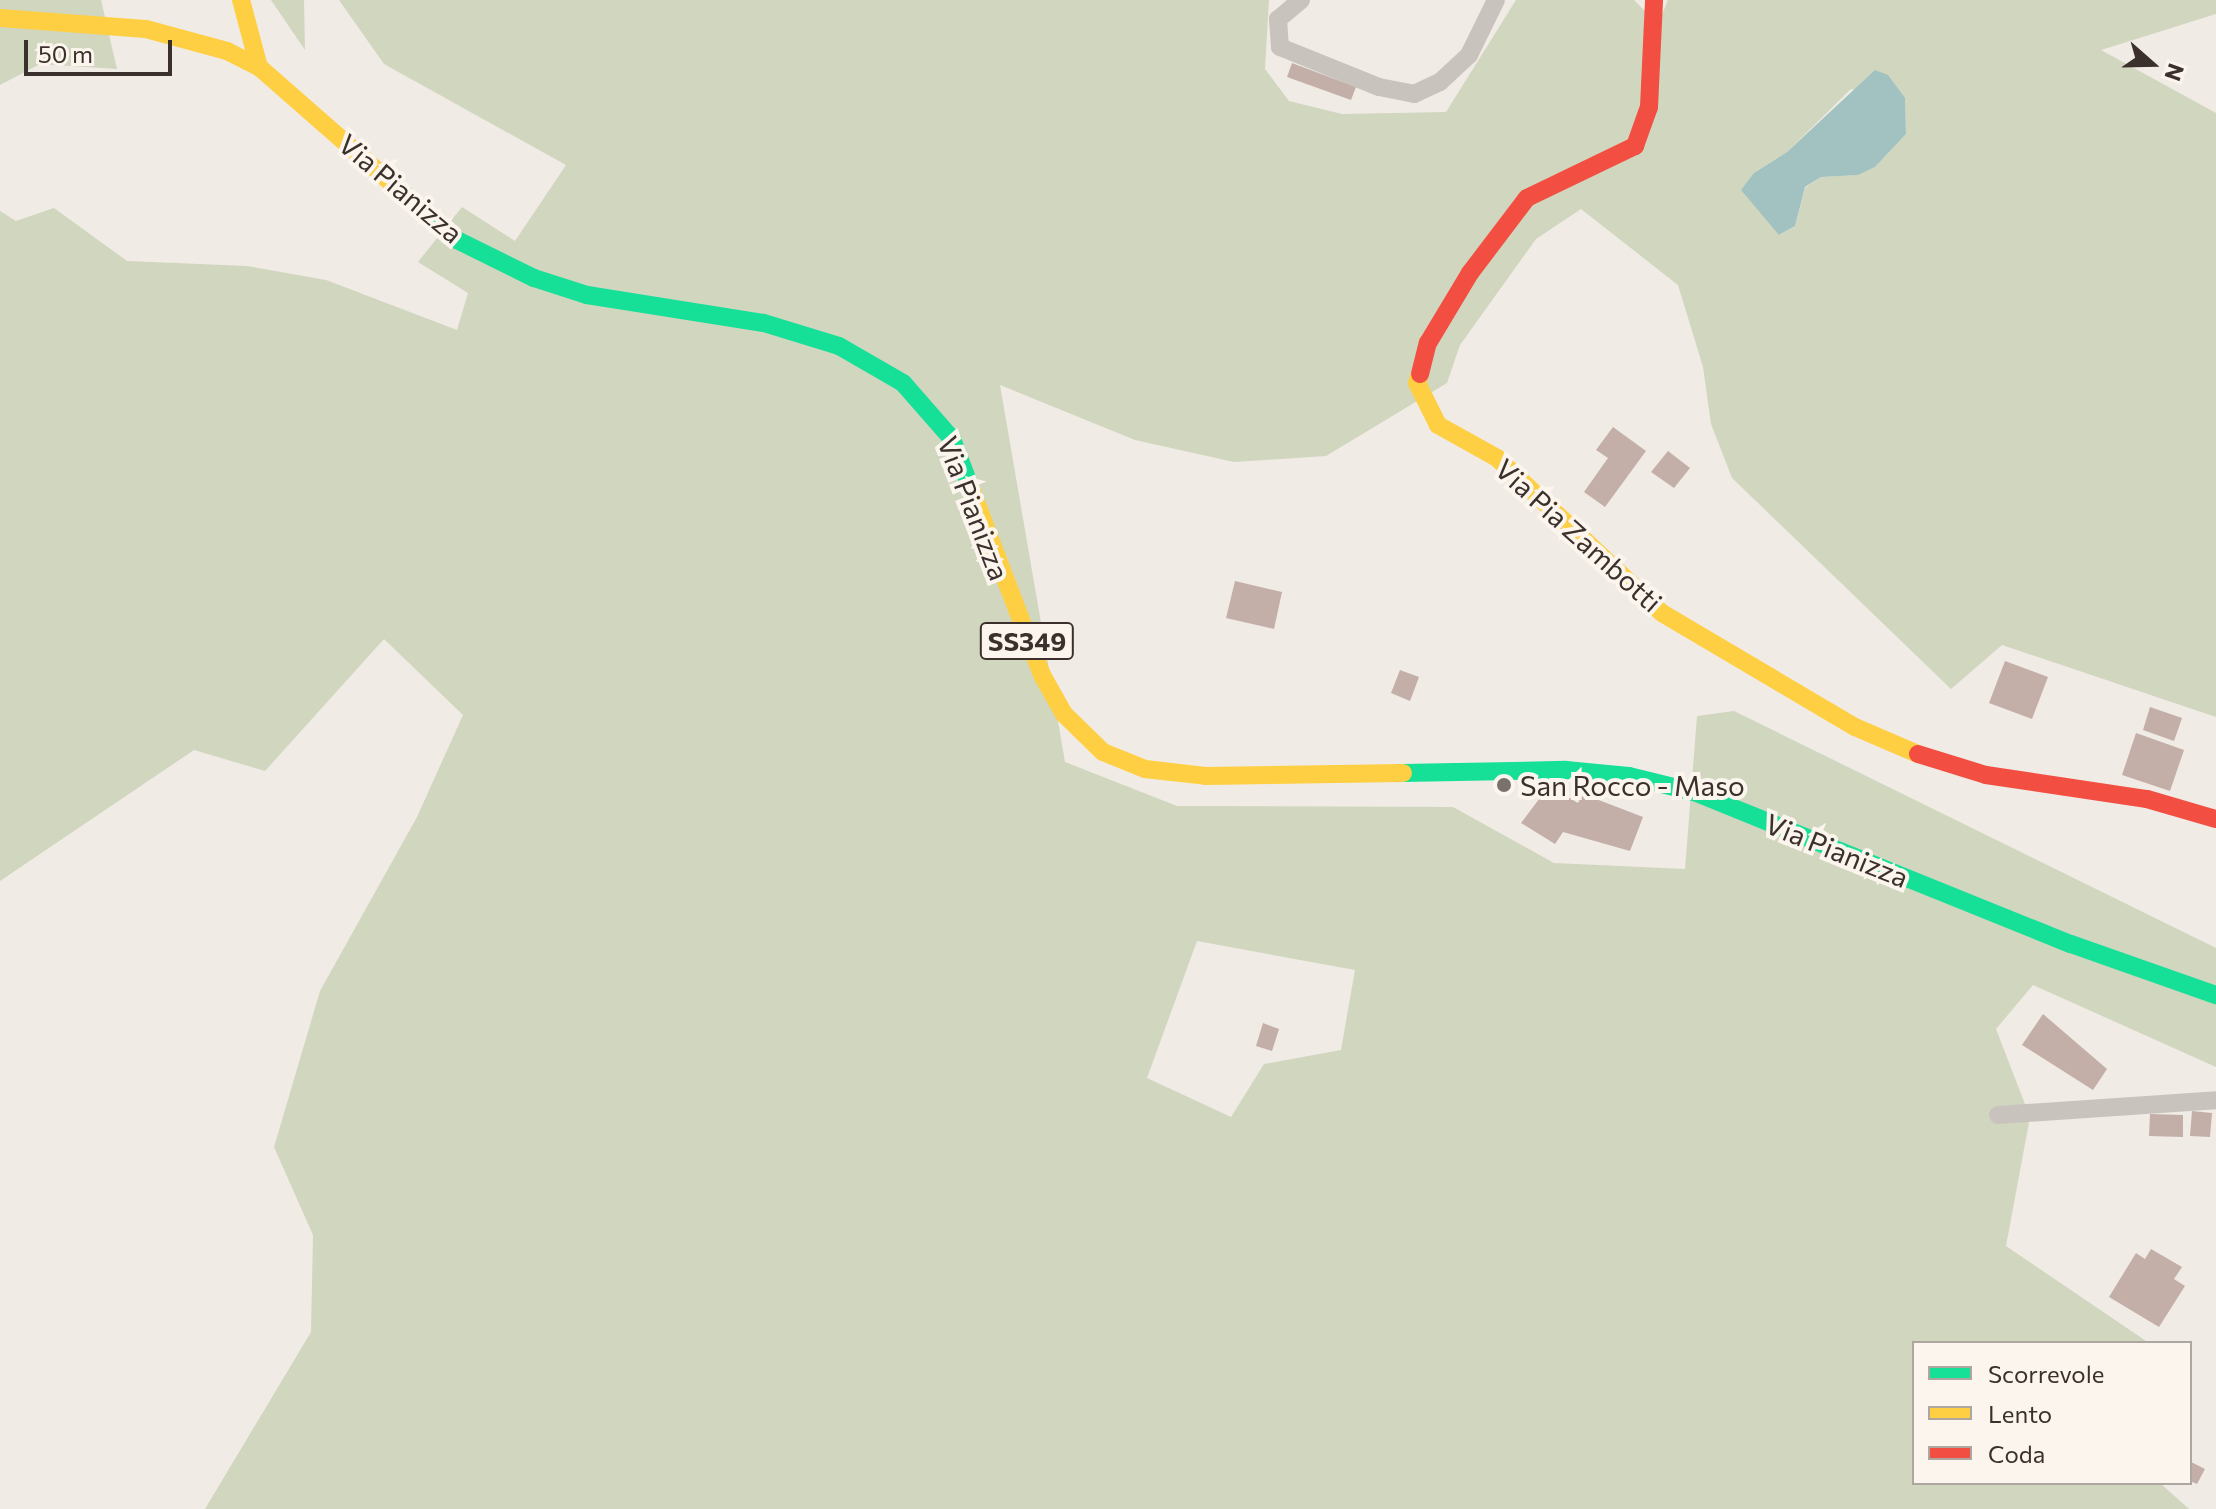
<!DOCTYPE html>
<html>
<head>
<meta charset="utf-8">
<style>
	body { margin:0 }
	#map { position:relative; width:2216px; height:1509px; overflow:hidden; background:#f0ebe5; font-family:Commissioner,sans-serif }
	div>[style] { position:absolute }
	[style*='--x'] { left:calc(var(--x)*1px); top:calc(var(--y)*1px); width:calc(var(--w)*1px); rotate:calc(var(--a)*1deg) }
	.green>* { inset:0; background:#d1d6bf }
	.water>* { inset:0; background:#a1c2c1 }
	.building>* { inset:0; background:#c3afa7 }
	.street>* { height:18px; margin:-9px; padding:0 9px; transform-origin:9px; border-radius:9px; background:#c9c3be }
	.fast>* { height:18px; margin:-9px; padding:0 9px; transform-origin:9px; border-radius:9px; background:#16e098 }
	.slow>* { height:18px; margin:-9px; padding:0 9px; transform-origin:9px; border-radius:9px; background:#ffcf43 }
	.jam>* { height:18px; margin:-9px; padding:0 9px; transform-origin:9px; border-radius:9px; background:#f24e42 }
	.dots>* { width:22px; height:22px; translate:-50% -50%; box-sizing:border-box; border:4px solid #fbf5ee; border-radius:50% }
	span { translate:-50% -50%; white-space:nowrap; text-align:center; line-height:1.15; -webkit-text-stroke:8px #fbf5ee; paint-order:stroke }
	.shield-label span { padding:2px 6px; background:#fbf5ee; border:2px solid; border-radius:6px; -webkit-text-stroke-width:0 }
	.shield-label { font-size:26px; color:#3b302b; font-weight:700 }
	.street-label { font-size:28px; color:#3b302b }
	.poi-label { font-size:28px; color:#3b302b }
	.left { translate:0 -50%; text-align:left }
	.legend { position:absolute; left:1912px; top:1341px; width:280px; height:144px; box-sizing:border-box; background:#fbf5ee; border:2px solid #aea6a0; margin:0; padding:10px 14px; list-style:none; font-size:24px; color:#3b302b }
	.legend li { display:flex; align-items:center; gap:16px; height:40px }
	.legend b { width:40px; border:2px solid #aea6a0 }
	.north { position:absolute; left:2112px; top:24px; width:80px; height:80px; -webkit-text-stroke:6px #fbf5ee; paint-order:stroke; rotate:110deg; font-size:22px; font-weight:700; line-height:32px; text-align:center; color:#3b302b }
	.north::after { content:''; display:block; margin:auto; width:28px; height:36px; background:#3b302b; clip-path:polygon(50% 0,100% 100%,50% 72%,0 100%) }
	.scale { position:absolute; left:24px; top:40px; width:148px; height:36px; box-sizing:border-box; border:4px solid #3b302b; border-top:0; padding-left:10px; font-size:24px; line-height:28px; white-space:nowrap; color:#3b302b; -webkit-text-stroke:6px #fbf5ee; paint-order:stroke }
</style>
</head>
<body>
<div id="map">
	<div class="green">
		<i style="clip-path:polygon(0 0,101px 0,117px 69px,40px 64px,0 85px)"></i>
		<i style="clip-path:polygon(271px 0,304px 0,305px 50px)"></i>
		<i style="clip-path:polygon(evenodd,339px 0,1269px 0,1265px 69px,1289px 101px,1342px 114px,1446px 112px,1516px 0,1634px 0,1658px 24px,1668px 0,2216px 0,2216px 14px,2101px 50px,2216px 113px,2216px 717px,2002px 645px,1951px 689px,1732px 478px,1711px 424px,1703px 367px,1678px 285px,1581px 209px,1536px 239px,1460px 345px,1447px 383px,1326px 456px,1234px 462px,1135px 440px,1000px 385px,1065px 762px,1177px 806px,1453px 807px,1554px 863px,1685px 869px,1697px 716px,1734px 711px,2216px 948px,2216px 1067px,2033px 985px,1996px 1029px,2030px 1117px,2006px 1246px,2149px 1343px,1914px 1343px,1914px 1483px,2160px 1483px,2189px 1509px,205px 1509px,311px 1332px,313px 1235px,274px 1147px,320px 991px,417px 817px,463px 715px,384px 639px,265px 771px,194px 750px,0 881px,0 211px,16px 221px,54px 208px,127px 261px,247px 266px,326px 280px,457px 330px,468px 293px,418px 262px,462px 207px,515px 241px,566px 165px,384px 64px,339px 0,1851px 89px,1905px 98px,1906px 134px,1875px 167px,1857px 175px,1821px 177px,1805px 188px,1795px 226px,1780px 235px,1754px 173px,1787px 152px,1851px 89px,339px 0,1197px 941px,1355px 970px,1341px 1050px,1264px 1064px,1231px 1117px,1147px 1078px,1197px 941px)"></i>
	</div>
	<div class="water">
		<i style="clip-path:polygon(1875px 70px,1888px 75px,1905px 98px,1906px 134px,1875px 167px,1858px 175px,1821px 177px,1805px 187px,1795px 226px,1779px 235px,1741px 190px,1754px 173px,1787px 152px)"></i>
	</div>
	<div class="building">
		<i style="clip-path:polygon(1292px 63px,1356px 87px,1351px 100px,1287px 77px)"></i>
		<i style="clip-path:polygon(1613px 427px,1646px 451px,1605px 507px,1584px 492px,1608px 458px,1596px 450px)"></i>
		<i style="clip-path:polygon(1668px 451px,1690px 468px,1674px 488px,1651px 472px)"></i>
		<i style="clip-path:polygon(1235px 581px,1282px 592px,1274px 629px,1226px 618px)"></i>
		<i style="clip-path:polygon(2005px 661px,2048px 677px,2032px 719px,1989px 703px)"></i>
		<i style="clip-path:polygon(1400px 670px,1419px 677px,1410px 701px,1391px 693px)"></i>
		<i style="clip-path:polygon(2150px 707px,2182px 718px,2174px 741px,2143px 730px)"></i>
		<i style="clip-path:polygon(2136px 733px,2184px 750px,2170px 791px,2122px 775px)"></i>
		<i style="clip-path:polygon(1549px 786px,1578px 803px,1583px 794px,1643px 817px,1630px 851px,1563px 832px,1555px 844px,1521px 823px)"></i>
		<i style="clip-path:polygon(2043px 1014px,2107px 1069px,2093px 1090px,2022px 1045px)"></i>
		<i style="clip-path:polygon(1263px 1023px,1279px 1029px,1272px 1051px,1256px 1046px)"></i>
		<i style="clip-path:polygon(2192px 1111px,2212px 1113px,2210px 1137px,2190px 1136px)"></i>
		<i style="clip-path:polygon(2150px 1114px,2183px 1115px,2183px 1137px,2149px 1136px)"></i>
		<i style="clip-path:polygon(2151px 1249px,2182px 1267px,2174px 1279px,2185px 1286px,2159px 1327px,2109px 1297px,2136px 1253px,2145px 1259px)"></i>
		<i style="clip-path:polygon(2191px 1462px,2205px 1469px,2197px 1484px,2190px 1481px)"></i>
	</div>
	<div class="street">
		<i style="--x:1301;--y:0;--w:30;--a:140"></i>
		<i style="--x:1278;--y:19;--w:28;--a:86"></i>
		<i style="--x:1280;--y:47;--w:107;--a:22"></i>
		<i style="--x:1379;--y:87;--w:36;--a:11"></i>
		<i style="--x:1414;--y:94;--w:29;--a:-25"></i>
		<i style="--x:1440;--y:82;--w:40;--a:-43"></i>
		<i style="--x:1469;--y:55;--w:61;--a:-63.9"></i>
		<i style="--x:1998;--y:1115;--w:219;--a:-3.9"></i>
	</div>
	<div class="fast">
		<i style="--x:402;--y:192;--w:73;--a:41.1"></i>
		<i style="--x:457;--y:240;--w:86;--a:26.3"></i>
		<i style="--x:534;--y:278;--w:56;--a:17.8"></i>
		<i style="--x:587;--y:295;--w:179;--a:9"></i>
		<i style="--x:764;--y:323;--w:78;--a:17"></i>
		<i style="--x:839;--y:346;--w:74;--a:30"></i>
		<i style="--x:903;--y:383;--w:74;--a:48.8"></i>
		<i style="--x:952;--y:439;--w:53;--a:69.2"></i>
		<i style="--x:1403;--y:773;--w:163;--a:-1.1"></i>
		<i style="--x:1566;--y:770;--w:63;--a:5.4"></i>
		<i style="--x:1629;--y:776;--w:67;--a:13.8"></i>
		<i style="--x:1694;--y:792;--w:406;--a:22"></i>
		<i style="--x:2071;--y:944;--w:154;--a:19.4"></i>
	</div>
	<div class="slow">
		<i style="--x:241;--y:0;--w:69;--a:75"></i>
		<i style="--x:0;--y:18;--w:146;--a:4.3"></i>
		<i style="--x:146;--y:29;--w:84;--a:15.2"></i>
		<i style="--x:227;--y:51;--w:36;--a:27"></i>
		<i style="--x:259;--y:67;--w:190;--a:41.2"></i>
		<i style="--x:1420;--y:374;--w:9;--a:108"></i>
		<i style="--x:1417;--y:383;--w:47;--a:63.4"></i>
		<i style="--x:1438;--y:425;--w:68;--a:29.2"></i>
		<i style="--x:1497;--y:458;--w:226;--a:43.2"></i>
		<i style="--x:1662;--y:613;--w:224;--a:30.6"></i>
		<i style="--x:1855;--y:727;--w:69;--a:23.2"></i>
		<i style="--x:971;--y:489;--w:199;--a:69.1"></i>
		<i style="--x:1042;--y:675;--w:45;--a:60.6"></i>
		<i style="--x:1064;--y:714;--w:54;--a:44.3"></i>
		<i style="--x:1103;--y:752;--w:45;--a:22"></i>
		<i style="--x:1145;--y:769;--w:61;--a:6.5"></i>
		<i style="--x:1206;--y:776;--w:197;--a:-0.9"></i>
	</div>
	<div class="jam">
		<i style="--x:1420;--y:374;--w:32;--a:-76"></i>
		<i style="--x:1428;--y:343;--w:82;--a:-59"></i>
		<i style="--x:1470;--y:273;--w:94;--a:-52.8"></i>
		<i style="--x:1527;--y:198;--w:120;--a:-25.7"></i>
		<i style="--x:1635;--y:146;--w:41;--a:-70.3"></i>
		<i style="--x:1649;--y:107;--w:107;--a:-87.3"></i>
		<i style="--x:1918;--y:754;--w:71;--a:17.2"></i>
		<i style="--x:1986;--y:775;--w:163;--a:8.5"></i>
		<i style="--x:2147;--y:799;--w:72;--a:16.2"></i>
	</div>
	<div class="dots">
		<i style="left:1504px;top:785px;background:#7a716c"></i>
	</div>
	<div class="shield-label">
		<span style="left:1027px;top:641px">SS349</span>
	</div>
	<div class="street-label">
		<span style="left:401px;top:188px;rotate:40deg">Via Pianizza</span>
		<span style="left:974px;top:508px;rotate:69deg">Via Pianizza</span>
		<span style="left:1579px;top:535px;rotate:42deg">Via Pia Zambotti</span>
		<span style="left:1837px;top:850px;rotate:22deg">Via Pianizza</span>
	</div>
	<div class="poi-label">
		<span class="left" style="left:1520px;top:785px">San Rocco - Maso</span>
	</div>
	<ul class="legend">
	<li><b style="height:10px;background:#16e098"></b>Scorrevole</li>
	<li><b style="height:10px;background:#ffcf43"></b>Lento</li>
	<li><b style="height:10px;background:#f24e42"></b>Coda</li>
	</ul>
	<div class="north">N</div>
	<div class="scale">50 m</div>
</div>
</body>
</html>
